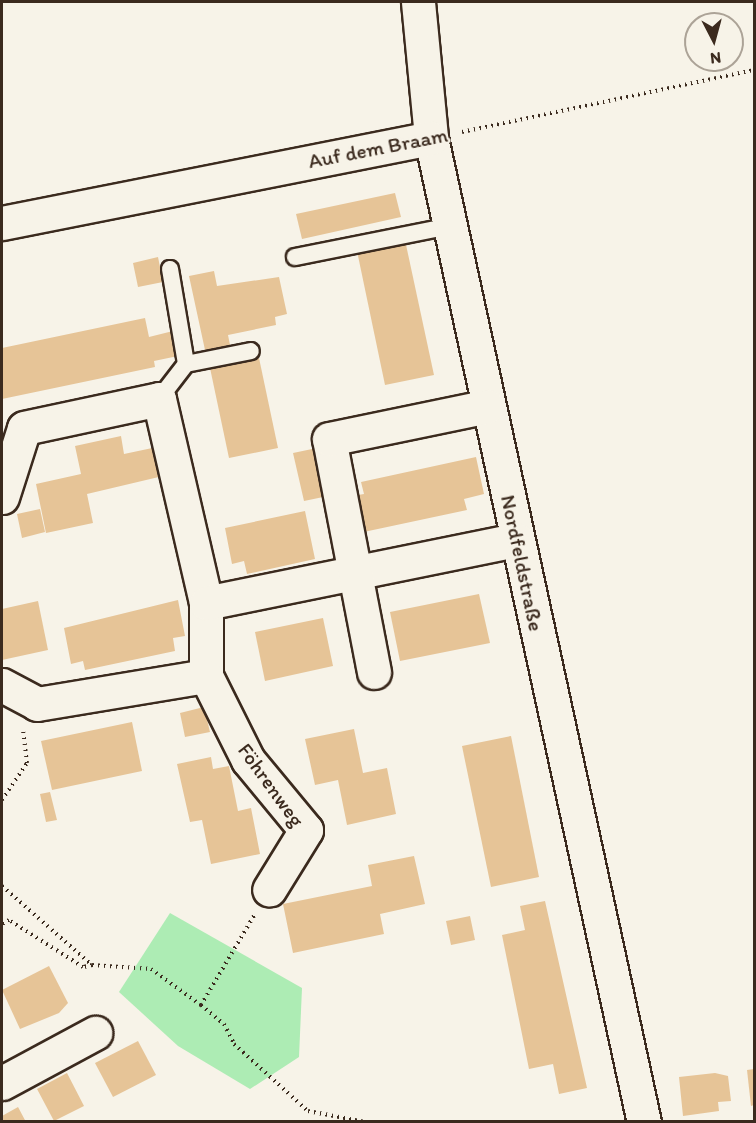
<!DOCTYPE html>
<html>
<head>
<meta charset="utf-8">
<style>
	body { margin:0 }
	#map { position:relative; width:756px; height:1123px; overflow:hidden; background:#f7f3e8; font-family:Itim,sans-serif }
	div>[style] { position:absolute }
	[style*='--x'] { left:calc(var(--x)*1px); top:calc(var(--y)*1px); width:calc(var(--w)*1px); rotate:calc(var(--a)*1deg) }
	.green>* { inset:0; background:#adecb4 }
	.building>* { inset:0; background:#e6c497 }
	.path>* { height:4px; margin-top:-2px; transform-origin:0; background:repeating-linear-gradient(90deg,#3b2a1e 0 1.5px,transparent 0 6px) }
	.roads { filter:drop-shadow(2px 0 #3b2a1e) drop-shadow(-2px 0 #3b2a1e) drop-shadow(0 2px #3b2a1e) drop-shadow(0 -2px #3b2a1e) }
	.lane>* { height:16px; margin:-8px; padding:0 8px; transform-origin:8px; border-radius:8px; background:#f7f3e8 }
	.street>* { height:33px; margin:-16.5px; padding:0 16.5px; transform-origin:16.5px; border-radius:16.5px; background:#f7f3e8 }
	span { translate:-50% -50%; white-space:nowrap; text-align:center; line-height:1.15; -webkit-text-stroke:4.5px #f7f3e8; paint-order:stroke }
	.street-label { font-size:21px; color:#3b2a1e }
	.frame { position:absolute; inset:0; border:3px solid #3b2a1e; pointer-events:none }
	.north { position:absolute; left:684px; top:12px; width:60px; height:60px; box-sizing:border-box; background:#f7f3e8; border:2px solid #aca397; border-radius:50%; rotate:174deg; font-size:16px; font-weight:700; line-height:24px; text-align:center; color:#3b2a1e }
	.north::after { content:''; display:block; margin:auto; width:21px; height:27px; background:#3b2a1e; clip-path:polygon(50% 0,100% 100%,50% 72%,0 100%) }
</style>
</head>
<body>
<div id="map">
	<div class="green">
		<i style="clip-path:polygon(170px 913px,302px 988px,299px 1057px,250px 1089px,178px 1046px,119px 992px)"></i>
	</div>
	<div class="building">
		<i style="clip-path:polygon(395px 193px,401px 217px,302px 239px,296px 214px)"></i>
		<i style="clip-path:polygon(405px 240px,434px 375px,385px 385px,357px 251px)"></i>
		<i style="clip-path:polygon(158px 257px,163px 282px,138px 287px,133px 263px)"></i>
		<i style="clip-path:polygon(214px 271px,217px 286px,279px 277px,287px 314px,275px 317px,276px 325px,228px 335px,230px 345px,205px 350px,189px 276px)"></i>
		<i style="clip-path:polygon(145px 318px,149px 337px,173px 331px,178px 356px,154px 361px,155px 367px,2px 399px,2px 348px)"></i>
		<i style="clip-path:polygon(259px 358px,278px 448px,229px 458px,210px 368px)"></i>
		<i style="clip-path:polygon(121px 436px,124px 454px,157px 447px,163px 476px,87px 494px,93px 523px,46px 533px,36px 484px,81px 474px,75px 446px)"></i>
		<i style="clip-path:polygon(317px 448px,328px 496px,304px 501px,293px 453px)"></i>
		<i style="clip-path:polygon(476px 457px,484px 494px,464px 499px,467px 510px,359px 533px,352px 496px,364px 494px,361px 482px)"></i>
		<i style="clip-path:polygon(40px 509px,45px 532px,22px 538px,17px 514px)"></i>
		<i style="clip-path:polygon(305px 511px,315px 559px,247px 574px,244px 561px,232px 564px,225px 528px)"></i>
		<i style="clip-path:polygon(479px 594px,490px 643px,400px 661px,390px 612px)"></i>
		<i style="clip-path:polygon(178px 600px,185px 636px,173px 638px,175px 651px,85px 670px,83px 661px,71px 664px,64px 628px)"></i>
		<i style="clip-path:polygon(38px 601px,48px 650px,2px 660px,2px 609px)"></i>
		<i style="clip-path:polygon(323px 618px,333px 666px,265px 681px,255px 632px)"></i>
		<i style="clip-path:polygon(204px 707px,210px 732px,185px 737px,180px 713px)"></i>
		<i style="clip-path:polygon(132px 722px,142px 771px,52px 790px,41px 741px)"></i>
		<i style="clip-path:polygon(354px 729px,363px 773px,387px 768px,396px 814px,347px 825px,338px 780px,315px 785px,305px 739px)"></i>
		<i style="clip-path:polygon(511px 736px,539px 877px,491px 887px,462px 746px)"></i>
		<i style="clip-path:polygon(211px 757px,213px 769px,229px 766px,238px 811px,251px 808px,260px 854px,211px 864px,202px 820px,190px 822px,177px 764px)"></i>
		<i style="clip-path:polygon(50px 792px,57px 820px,46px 822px,40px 794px)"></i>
		<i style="clip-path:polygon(414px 856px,425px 904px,380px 914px,384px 934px,293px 953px,283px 904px,372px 886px,368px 865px)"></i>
		<i style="clip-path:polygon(545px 901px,587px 1088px,559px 1094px,553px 1064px,529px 1069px,502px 935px,525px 930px,520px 906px)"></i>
		<i style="clip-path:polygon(470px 916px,475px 940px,451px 945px,446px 921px)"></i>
		<i style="clip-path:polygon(49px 966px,68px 1003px,59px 1013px,20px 1029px,2px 990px)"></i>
		<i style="clip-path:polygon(138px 1041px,156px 1075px,113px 1097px,95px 1063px)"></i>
		<i style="clip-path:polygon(754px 1069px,754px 1105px,751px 1106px,747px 1070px)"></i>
		<i style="clip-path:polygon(67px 1073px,84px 1106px,54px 1121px,37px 1089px)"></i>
		<i style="clip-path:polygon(715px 1073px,728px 1076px,731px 1101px,718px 1102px,719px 1111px,683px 1116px,679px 1077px)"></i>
		<i style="clip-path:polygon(18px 1107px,26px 1122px,2px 1122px,2px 1116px)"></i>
	</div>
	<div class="path">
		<i style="--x:462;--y:132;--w:299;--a:-12"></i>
		<i style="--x:2;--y:800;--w:45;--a:-56"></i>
		<i style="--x:27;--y:763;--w:32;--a:-97"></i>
		<i style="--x:2;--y:886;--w:120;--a:41.3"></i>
		<i style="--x:92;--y:965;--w:9;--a:167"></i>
		<i style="--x:83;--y:967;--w:88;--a:-147.6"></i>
		<i style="--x:9;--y:920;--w:8;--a:150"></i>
		<i style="--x:92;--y:965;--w:59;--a:3.9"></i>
		<i style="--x:151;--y:969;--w:62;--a:35.8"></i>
		<i style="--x:201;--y:1005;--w:106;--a:-59.3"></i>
		<i style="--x:201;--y:1005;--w:30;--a:40"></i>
		<i style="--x:224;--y:1024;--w:22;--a:63"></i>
		<i style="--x:234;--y:1044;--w:100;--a:42.2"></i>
		<i style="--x:308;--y:1111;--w:58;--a:10.9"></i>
	</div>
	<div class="roads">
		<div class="lane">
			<i style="--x:295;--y:257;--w:158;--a:-11.3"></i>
			<i style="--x:170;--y:269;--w:96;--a:80.4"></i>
			<i style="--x:159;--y:399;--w:44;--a:-52.4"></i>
			<i style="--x:186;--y:364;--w:66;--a:-11.3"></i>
		</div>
		<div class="street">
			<i style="--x:418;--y:2;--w:137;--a:84.5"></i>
			<i style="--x:431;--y:138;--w:1007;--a:77.79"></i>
			<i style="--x:2;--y:223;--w:437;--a:-11.2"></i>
			<i style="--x:2;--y:497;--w:72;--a:-72.3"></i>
			<i style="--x:24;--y:428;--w:138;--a:-12.1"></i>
			<i style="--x:159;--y:399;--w:209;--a:77"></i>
			<i style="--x:206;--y:603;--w:73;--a:90"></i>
			<i style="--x:206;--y:676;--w:94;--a:63.4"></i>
			<i style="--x:248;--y:760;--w:91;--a:50.4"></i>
			<i style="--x:306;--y:830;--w:70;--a:121.7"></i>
			<i style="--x:206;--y:603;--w:317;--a:-11.5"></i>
			<i style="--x:374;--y:672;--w:237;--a:-100.9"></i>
			<i style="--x:329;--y:439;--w:162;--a:-11.7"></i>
			<i style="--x:2;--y:685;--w:40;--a:28"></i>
			<i style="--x:37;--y:704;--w:171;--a:-9.4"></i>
			<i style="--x:2;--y:1083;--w:106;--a:-28.3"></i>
		</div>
	</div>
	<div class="street-label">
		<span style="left:378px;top:148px;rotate:-11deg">Auf dem Braam</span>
		<span style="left:522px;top:563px;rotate:78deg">Nordfeldstraße</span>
		<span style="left:271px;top:785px;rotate:54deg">Föhrenweg</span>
	</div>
	<div class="frame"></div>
	<div class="north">N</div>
</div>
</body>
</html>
